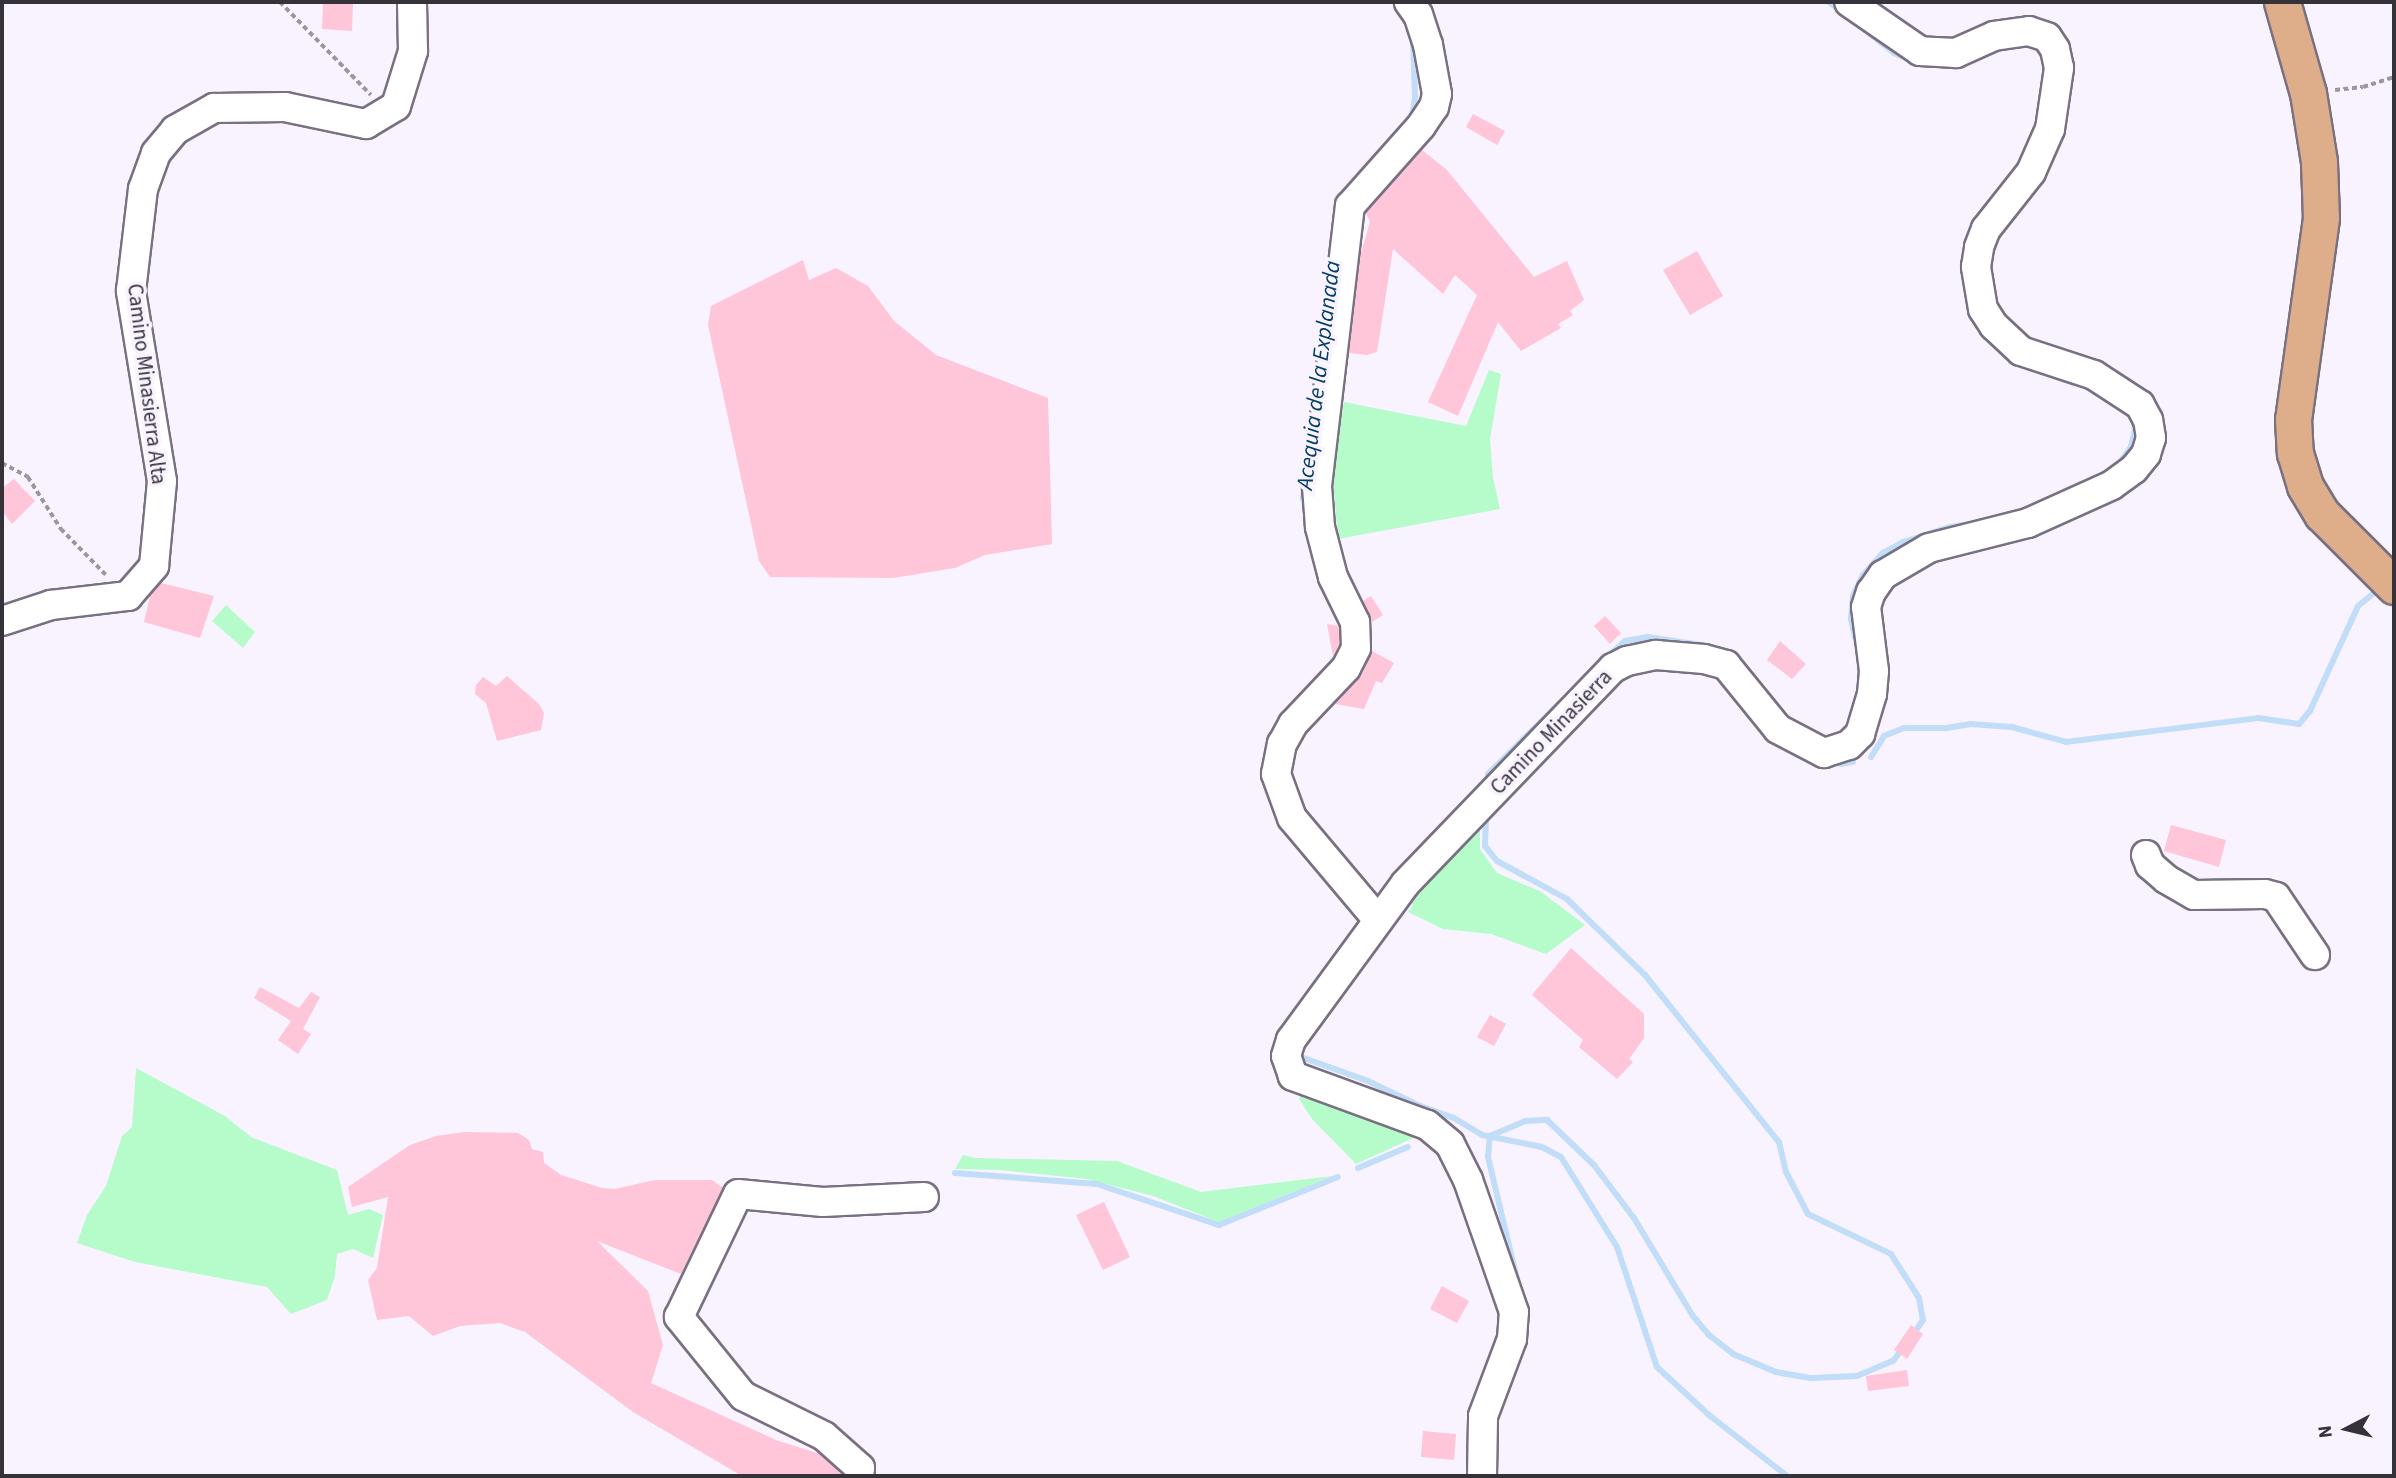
<!DOCTYPE html>
<html>
<head>
<meta charset="utf-8">
<style>
	body { margin:0 }
	#map { position:relative; width:2396px; height:1478px; overflow:hidden; background:#f9f3ff; font-family:"Source Sans 3",sans-serif }
	div>[style] { position:absolute }
	[style*='--x'] { left:calc(var(--x)*1px); top:calc(var(--y)*1px); width:calc(var(--w)*1px); rotate:calc(var(--a)*1deg) }
	.green>* { inset:0; background:#b5fcca }
	.stream>* { height:6px; margin:-3px; padding:0 3px; transform-origin:3px; border-radius:3px; background:#c1ddf7 }
	.building>* { inset:0; background:#ffc5d8 }
	.path>* { height:3.5px; margin-top:-1.75px; transform-origin:0; background:repeating-linear-gradient(90deg,#9b96a0 0 5px,transparent 0 8.5px) }
	.roads { filter:drop-shadow(2px 0 #797081) drop-shadow(-2px 0 #797081) drop-shadow(0 2px #797081) drop-shadow(0 -2px #797081) }
	.minor>* { height:28px; margin:-14px; padding:0 14px; transform-origin:14px; border-radius:14px; background:#fff }
	.major>* { height:35px; margin:-17.5px; padding:0 17.5px; transform-origin:17.5px; border-radius:17.5px; background:#dead8a }
	span { translate:-50% -50%; white-space:nowrap; text-align:center; line-height:1.15; -webkit-text-stroke:7px #f9f3ff; paint-order:stroke }
	.street-label { font-size:21px; color:#36323a }
	.water-label { font-size:23px; color:#043d66; font-style:italic }
	.frame { position:absolute; inset:0; border:4px solid #36323a; pointer-events:none }
	.north { position:absolute; left:2312px; top:1394px; width:70px; height:70px; -webkit-text-stroke:5px #f9f3ff; paint-order:stroke; rotate:263deg; font-size:19px; font-weight:700; line-height:28px; text-align:center; color:#36323a }
	.north::after { content:''; display:block; margin:auto; width:24px; height:32px; background:#36323a; clip-path:polygon(50% 0,100% 100%,50% 72%,0 100%) }
</style>
</head>
<body>
<div id="map">
	<div class="green">
		<i style="clip-path:polygon(1489px 370px,1501px 374px,1490px 439px,1493px 478px,1500px 509px,1338px 539px,1332px 468px,1344px 402px,1466px 426px)"></i>
		<i style="clip-path:polygon(226px 605px,255px 632px,243px 648px,212px 621px)"></i>
		<i style="clip-path:polygon(1480px 816px,1480px 849px,1497px 873px,1540px 891px,1585px 925px,1546px 954px,1491px 934px,1443px 929px,1408px 912px,1413px 905px,1406px 897px)"></i>
		<i style="clip-path:polygon(136px 1068px,225px 1116px,251px 1137px,337px 1170px,348px 1215px,369px 1209px,383px 1215px,373px 1258px,353px 1249px,337px 1254px,335px 1276px,327px 1300px,291px 1314px,267px 1287px,135px 1262px,77px 1243px,87px 1215px,106px 1186px,122px 1136px,132px 1127px)"></i>
		<i style="clip-path:polygon(1303px 1091px,1422px 1134px,1356px 1164px,1312px 1119px,1299px 1099px)"></i>
		<i style="clip-path:polygon(963px 1155px,975px 1158px,1117px 1161px,1201px 1192px,1332px 1176px,1219px 1222px,1153px 1196px,1087px 1179px,999px 1170px,955px 1169px)"></i>
	</div>
	<div class="stream">
		<i style="--x:1829;--y:2;--w:17;--a:36"></i>
		<i style="--x:1865;--y:30;--w:37;--a:38"></i>
		<i style="--x:1894;--y:53;--w:18;--a:22"></i>
		<i style="--x:1412;--y:117;--w:20;--a:-81"></i>
		<i style="--x:1415;--y:97;--w:59;--a:-91.9"></i>
		<i style="--x:2028;--y:367;--w:49;--a:19.2"></i>
		<i style="--x:2119;--y:464;--w:21;--a:-55"></i>
		<i style="--x:2131;--y:447;--w:17;--a:-77"></i>
		<i style="--x:2135;--y:430;--w:13;--a:-99"></i>
		<i style="--x:1305;--y:485;--w:13;--a:99"></i>
		<i style="--x:1303;--y:498;--w:11;--a:75"></i>
		<i style="--x:1857;--y:645;--w:27;--a:-103"></i>
		<i style="--x:1851;--y:619;--w:23;--a:-85"></i>
		<i style="--x:1853;--y:596;--w:23;--a:-65"></i>
		<i style="--x:1863;--y:575;--w:30;--a:-48"></i>
		<i style="--x:1883;--y:553;--w:23;--a:-29"></i>
		<i style="--x:1903;--y:542;--w:49;--a:-17.7"></i>
		<i style="--x:1950;--y:527;--w:21;--a:-8"></i>
		<i style="--x:1604;--y:660;--w:28;--a:-42"></i>
		<i style="--x:1625;--y:641;--w:23;--a:-10"></i>
		<i style="--x:1648;--y:637;--w:60;--a:8.7"></i>
		<i style="--x:1871;--y:757;--w:25;--a:-58"></i>
		<i style="--x:1884;--y:736;--w:22;--a:-22"></i>
		<i style="--x:1904;--y:728;--w:42;--a:0"></i>
		<i style="--x:1946;--y:728;--w:24;--a:-9"></i>
		<i style="--x:1970;--y:724;--w:42;--a:4.1"></i>
		<i style="--x:2012;--y:727;--w:56;--a:15.5"></i>
		<i style="--x:2066;--y:742;--w:193;--a:-7.1"></i>
		<i style="--x:2258;--y:718;--w:41;--a:8.3"></i>
		<i style="--x:2299;--y:724;--w:17;--a:-50"></i>
		<i style="--x:2310;--y:711;--w:115;--a:-65.4"></i>
		<i style="--x:2358;--y:606;--w:28;--a:-39"></i>
		<i style="--x:1841;--y:764;--w:12;--a:-9"></i>
		<i style="--x:1488;--y:774;--w:110;--a:-44.6"></i>
		<i style="--x:1486;--y:817;--w:29;--a:92"></i>
		<i style="--x:1485;--y:846;--w:19;--a:51"></i>
		<i style="--x:1497;--y:861;--w:80;--a:28.5"></i>
		<i style="--x:1567;--y:899;--w:109;--a:44.3"></i>
		<i style="--x:1645;--y:975;--w:214;--a:51.3"></i>
		<i style="--x:1779;--y:1142;--w:31;--a:77"></i>
		<i style="--x:1786;--y:1172;--w:47;--a:62.4"></i>
		<i style="--x:1808;--y:1214;--w:92;--a:25.7"></i>
		<i style="--x:1891;--y:1254;--w:52;--a:57.5"></i>
		<i style="--x:1919;--y:1298;--w:22;--a:80"></i>
		<i style="--x:1923;--y:1320;--w:18;--a:124"></i>
		<i style="--x:1301;--y:1057;--w:71;--a:19.7"></i>
		<i style="--x:1368;--y:1081;--w:55;--a:25.6"></i>
		<i style="--x:1418;--y:1105;--w:38;--a:20"></i>
		<i style="--x:1454;--y:1118;--w:33;--a:31"></i>
		<i style="--x:1482;--y:1135;--w:61;--a:11.3"></i>
		<i style="--x:1542;--y:1147;--w:21;--a:28"></i>
		<i style="--x:1561;--y:1157;--w:106;--a:58.1"></i>
		<i style="--x:1617;--y:1247;--w:126;--a:71.6"></i>
		<i style="--x:1657;--y:1367;--w:71;--a:42.7"></i>
		<i style="--x:1709;--y:1415;--w:99;--a:38"></i>
		<i style="--x:1358;--y:1168;--w:54;--a:-22.8"></i>
		<i style="--x:955;--y:1173;--w:142;--a:4.4"></i>
		<i style="--x:1097;--y:1184;--w:129;--a:18.6"></i>
		<i style="--x:1219;--y:1225;--w:128;--a:-22"></i>
		<i style="--x:1519;--y:1288;--w:135;--a:-103.3"></i>
		<i style="--x:1488;--y:1157;--w:21;--a:-85"></i>
		<i style="--x:1490;--y:1136;--w:38;--a:-23"></i>
		<i style="--x:1525;--y:1121;--w:22;--a:-3"></i>
		<i style="--x:1547;--y:1120;--w:65;--a:43.8"></i>
		<i style="--x:1594;--y:1165;--w:66;--a:53"></i>
		<i style="--x:1634;--y:1218;--w:114;--a:59"></i>
		<i style="--x:1693;--y:1316;--w:25;--a:50"></i>
		<i style="--x:1709;--y:1335;--w:31;--a:38"></i>
		<i style="--x:1733;--y:1354;--w:47;--a:22.7"></i>
		<i style="--x:1776;--y:1372;--w:36;--a:10"></i>
		<i style="--x:1811;--y:1378;--w:46;--a:-2.5"></i>
		<i style="--x:1857;--y:1376;--w:39;--a:-23"></i>
		<i style="--x:1893;--y:1361;--w:15;--a:-53"></i>
	</div>
	<div class="building">
		<i style="clip-path:polygon(323px 2px,353px 2px,352px 31px,322px 29px)"></i>
		<i style="clip-path:polygon(1473px 114px,1505px 131px,1497px 145px,1466px 127px)"></i>
		<i style="clip-path:polygon(1422px 150px,1447px 170px,1534px 277px,1567px 261px,1584px 300px,1570px 311px,1573px 315px,1558px 324px,1561px 328px,1521px 351px,1498px 322px,1458px 416px,1428px 402px,1477px 295px,1455px 275px,1443px 294px,1393px 249px,1377px 352px,1367px 355px,1349px 353px,1361px 253px,1370px 222px,1366px 213px)"></i>
		<i style="clip-path:polygon(1697px 251px,1723px 296px,1690px 315px,1663px 270px)"></i>
		<i style="clip-path:polygon(803px 260px,809px 280px,836px 268px,868px 286px,894px 321px,936px 355px,1048px 398px,1052px 544px,985px 555px,955px 568px,893px 578px,770px 577px,759px 561px,708px 325px,711px 306px)"></i>
		<i style="clip-path:polygon(14px 479px,35px 501px,12px 524px,2px 511px,2px 488px)"></i>
		<i style="clip-path:polygon(161px 583px,214px 596px,200px 638px,144px 622px,150px 596px)"></i>
		<i style="clip-path:polygon(1371px 596px,1383px 615px,1372px 622px,1363px 601px)"></i>
		<i style="clip-path:polygon(1605px 616px,1621px 633px,1610px 644px,1594px 626px)"></i>
		<i style="clip-path:polygon(1327px 624px,1339px 626px,1339px 644px,1333px 656px)"></i>
		<i style="clip-path:polygon(1780px 641px,1806px 664px,1792px 679px,1767px 660px)"></i>
		<i style="clip-path:polygon(1372px 651px,1394px 663px,1382px 683px,1376px 681px,1364px 709px,1335px 704px,1361px 676px)"></i>
		<i style="clip-path:polygon(507px 676px,539px 704px,544px 713px,541px 730px,497px 741px,486px 703px,475px 694px,476px 685px,483px 677px,496px 686px)"></i>
		<i style="clip-path:polygon(2171px 825px,2226px 840px,2219px 867px,2164px 851px)"></i>
		<i style="clip-path:polygon(1571px 948px,1644px 1014px,1644px 1038px,1629px 1059px,1633px 1062px,1617px 1079px,1579px 1047px,1583px 1040px,1532px 995px)"></i>
		<i style="clip-path:polygon(260px 987px,299px 1008px,311px 992px,320px 997px,303px 1029px,311px 1034px,298px 1054px,278px 1040px,291px 1021px,254px 998px)"></i>
		<i style="clip-path:polygon(1490px 1015px,1506px 1024px,1494px 1046px,1477px 1037px)"></i>
		<i style="clip-path:polygon(464px 1132px,518px 1133px,529px 1140px,532px 1149px,543px 1152px,544px 1163px,561px 1175px,602px 1188px,615px 1189px,655px 1180px,712px 1180px,723px 1188px,681px 1274px,597px 1241px,648px 1291px,663px 1345px,651px 1383px,776px 1440px,820px 1454px,843px 1476px,742px 1476px,633px 1412px,525px 1332px,500px 1323px,460px 1326px,433px 1336px,409px 1316px,377px 1320px,368px 1280px,377px 1268px,388px 1197px,352px 1207px,348px 1187px,410px 1145px,436px 1136px)"></i>
		<i style="clip-path:polygon(1104px 1202px,1130px 1257px,1103px 1270px,1076px 1215px)"></i>
		<i style="clip-path:polygon(1442px 1286px,1469px 1301px,1457px 1323px,1430px 1309px)"></i>
		<i style="clip-path:polygon(1911px 1325px,1923px 1334px,1907px 1359px,1894px 1350px)"></i>
		<i style="clip-path:polygon(1907px 1370px,1909px 1386px,1868px 1391px,1866px 1376px)"></i>
		<i style="clip-path:polygon(1423px 1431px,1456px 1434px,1454px 1460px,1421px 1457px)"></i>
	</div>
	<div class="path">
		<i style="--x:280;--y:2;--w:130;--a:45.6"></i>
		<i style="--x:2335;--y:90;--w:28;--a:-6"></i>
		<i style="--x:2363;--y:87;--w:33;--a:-18"></i>
		<i style="--x:2;--y:463;--w:30;--a:28"></i>
		<i style="--x:28;--y:477;--w:62;--a:57.6"></i>
		<i style="--x:61;--y:529;--w:64;--a:45.6"></i>
	</div>
	<div class="roads">
		<div class="minor">
			<i style="--x:2;--y:621;--w:52;--a:-18.1"></i>
			<i style="--x:51;--y:605;--w:78;--a:-6.7"></i>
			<i style="--x:128;--y:596;--w:40;--a:-49"></i>
			<i style="--x:154;--y:566;--w:85;--a:-84.6"></i>
			<i style="--x:162;--y:481;--w:193;--a:-99.3"></i>
			<i style="--x:131;--y:291;--w:103;--a:-83.3"></i>
			<i style="--x:143;--y:189;--w:38;--a:-70"></i>
			<i style="--x:156;--y:153;--w:30;--a:-50"></i>
			<i style="--x:175;--y:130;--w:45;--a:-29.4"></i>
			<i style="--x:214;--y:108;--w:71;--a:-0.8"></i>
			<i style="--x:285;--y:107;--w:83;--a:11.9"></i>
			<i style="--x:366;--y:124;--w:35;--a:-31"></i>
			<i style="--x:396;--y:106;--w:58;--a:-72.8"></i>
			<i style="--x:413;--y:51;--w:49;--a:-91.2"></i>
			<i style="--x:2146;--y:855;--w:11;--a:68"></i>
			<i style="--x:2150;--y:865;--w:21;--a:41"></i>
			<i style="--x:2166;--y:879;--w:32;--a:30"></i>
			<i style="--x:2194;--y:895;--w:71;--a:-0.8"></i>
			<i style="--x:2265;--y:894;--w:11;--a:15"></i>
			<i style="--x:2276;--y:897;--w:70;--a:56.1"></i>
			<i style="--x:1378;--y:920;--w:133;--a:-130.1"></i>
			<i style="--x:1292;--y:818;--w:47;--a:-110"></i>
			<i style="--x:1276;--y:774;--w:31;--a:-79"></i>
			<i style="--x:1282;--y:744;--w:23;--a:-61"></i>
			<i style="--x:1293;--y:724;--w:77;--a:-46.6"></i>
			<i style="--x:1346;--y:668;--w:22;--a:-63"></i>
			<i style="--x:1356;--y:648;--w:26;--a:-92"></i>
			<i style="--x:1355;--y:622;--w:50;--a:-116.1"></i>
			<i style="--x:1333;--y:577;--w:52;--a:-104.6"></i>
			<i style="--x:1320;--y:527;--w:41;--a:-94.2"></i>
			<i style="--x:1317;--y:486;--w:282;--a:-83.3"></i>
			<i style="--x:1350;--y:206;--w:107;--a:-48.4"></i>
			<i style="--x:1421;--y:126;--w:23;--a:-56"></i>
			<i style="--x:1434;--y:107;--w:13;--a:-77"></i>
			<i style="--x:1437;--y:94;--w:50;--a:-100.4"></i>
			<i style="--x:1428;--y:45;--w:32;--a:-108"></i>
			<i style="--x:1418;--y:15;--w:16;--a:-125"></i>
			<i style="--x:859;--y:1476;--w:8;--a:-83"></i>
			<i style="--x:860;--y:1468;--w:48;--a:-138.4"></i>
			<i style="--x:824;--y:1436;--w:90;--a:-153.7"></i>
			<i style="--x:743;--y:1396;--w:102;--a:-129"></i>
			<i style="--x:679;--y:1317;--w:136;--a:-64.4"></i>
			<i style="--x:738;--y:1194;--w:85;--a:5.4"></i>
			<i style="--x:823;--y:1202;--w:101;--a:-2.8"></i>
			<i style="--x:1482;--y:1476;--w:60;--a:-89"></i>
			<i style="--x:1483;--y:1416;--w:82;--a:-69.4"></i>
			<i style="--x:1512;--y:1339;--w:27;--a:-86"></i>
			<i style="--x:1514;--y:1312;--w:140;--a:-109.2"></i>
			<i style="--x:1468;--y:1180;--w:40;--a:-116.6"></i>
			<i style="--x:1450;--y:1144;--w:30;--a:-140"></i>
			<i style="--x:1427;--y:1125;--w:143;--a:-159.9"></i>
			<i style="--x:1293;--y:1076;--w:21;--a:-109"></i>
			<i style="--x:1286;--y:1056;--w:17;--a:-73"></i>
			<i style="--x:1291;--y:1040;--w:193;--a:-53.8"></i>
			<i style="--x:1405;--y:884;--w:300;--a:-46.1"></i>
			<i style="--x:1613;--y:668;--w:16;--a:-27"></i>
			<i style="--x:1627;--y:661;--w:30;--a:-12"></i>
			<i style="--x:1656;--y:655;--w:48;--a:4.8"></i>
			<i style="--x:1704;--y:659;--w:23;--a:15"></i>
			<i style="--x:1726;--y:665;--w:82;--a:50.9"></i>
			<i style="--x:1778;--y:729;--w:52;--a:27.6"></i>
			<i style="--x:1824;--y:753;--w:26;--a:-18"></i>
			<i style="--x:1849;--y:745;--w:16;--a:-45"></i>
			<i style="--x:1860;--y:734;--w:42;--a:-73.3"></i>
			<i style="--x:1872;--y:694;--w:23;--a:-85"></i>
			<i style="--x:1874;--y:671;--w:64;--a:-97.1"></i>
			<i style="--x:1866;--y:607;--w:16;--a:-72"></i>
			<i style="--x:1871;--y:592;--w:21;--a:-55"></i>
			<i style="--x:1883;--y:575;--w:53;--a:-30.4"></i>
			<i style="--x:1929;--y:548;--w:102;--a:-14.2"></i>
			<i style="--x:2028;--y:523;--w:92;--a:-24.3"></i>
			<i style="--x:2112;--y:485;--w:27;--a:-36"></i>
			<i style="--x:2134;--y:469;--w:19;--a:-51"></i>
			<i style="--x:2146;--y:454;--w:17;--a:-73"></i>
			<i style="--x:2151;--y:438;--w:18;--a:-99"></i>
			<i style="--x:2148;--y:420;--w:17;--a:-118"></i>
			<i style="--x:2140;--y:405;--w:55;--a:-146.9"></i>
			<i style="--x:2094;--y:375;--w:77;--a:-161.8"></i>
			<i style="--x:2021;--y:351;--w:37;--a:-137"></i>
			<i style="--x:1994;--y:326;--w:20;--a:-123"></i>
			<i style="--x:1983;--y:309;--w:43;--a:-99.5"></i>
			<i style="--x:1976;--y:267;--w:20;--a:-81"></i>
			<i style="--x:1979;--y:247;--w:19;--a:-69"></i>
			<i style="--x:1986;--y:229;--w:73;--a:-51.7"></i>
			<i style="--x:2031;--y:172;--w:47;--a:-66.2"></i>
			<i style="--x:2050;--y:129;--w:62;--a:-81.6"></i>
			<i style="--x:2059;--y:68;--w:19;--a:-102"></i>
			<i style="--x:2055;--y:49;--w:14;--a:-124"></i>
			<i style="--x:2047;--y:37;--w:19;--a:-162"></i>
			<i style="--x:2029;--y:31;--w:35;--a:172"></i>
			<i style="--x:1994;--y:36;--w:42;--a:155.9"></i>
			<i style="--x:1956;--y:53;--w:36;--a:-177"></i>
			<i style="--x:1920;--y:51;--w:86;--a:-145.4"></i>
		</div>
		<div class="major">
			<i style="--x:2282;--y:2;--w:95;--a:74.1"></i>
			<i style="--x:2308;--y:93;--w:70;--a:80.9"></i>
			<i style="--x:2319;--y:162;--w:56;--a:88"></i>
			<i style="--x:2321;--y:218;--w:203;--a:97.9"></i>
			<i style="--x:2293;--y:419;--w:34;--a:87"></i>
			<i style="--x:2295;--y:453;--w:34;--a:73"></i>
			<i style="--x:2305;--y:486;--w:33;--a:59"></i>
			<i style="--x:2322;--y:514;--w:102;--a:45"></i>
		</div>
	</div>
	<div class="street-label">
		<span style="left:147px;top:384px;rotate:83deg">Camino Minasierra Alta</span>
		<span style="left:1551px;top:732px;rotate:-46deg">Camino Minasierra</span>
	</div>
	<div class="water-label">
		<span style="left:1319px;top:375px;rotate:-83deg">Acequia de la Explanada</span>
	</div>
	<div class="frame"></div>
	<div class="north">N</div>
</div>
</body>
</html>
